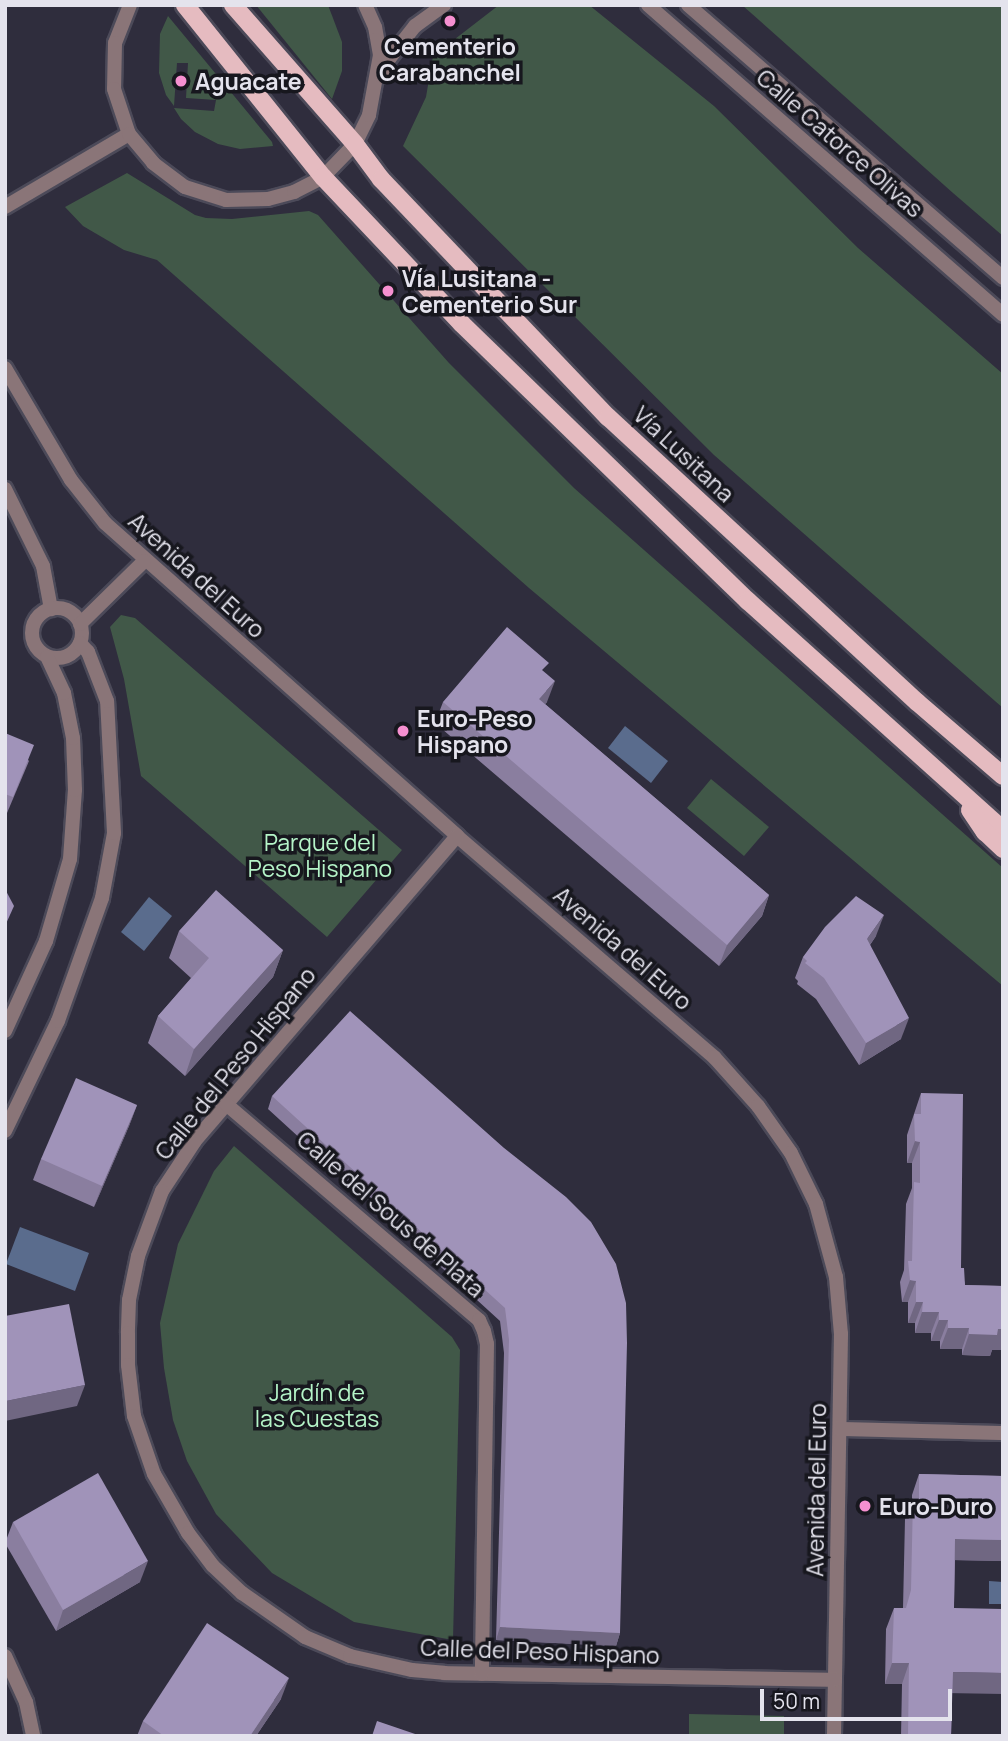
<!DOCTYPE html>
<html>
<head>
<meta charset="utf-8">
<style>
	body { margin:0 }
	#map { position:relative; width:1008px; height:1741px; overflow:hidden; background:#2f2d3d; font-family:Manrope,sans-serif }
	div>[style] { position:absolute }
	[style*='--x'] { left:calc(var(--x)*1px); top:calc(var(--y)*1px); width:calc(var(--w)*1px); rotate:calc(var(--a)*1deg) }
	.green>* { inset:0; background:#415848 }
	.water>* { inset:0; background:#5a6c8d }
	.roads { filter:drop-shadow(2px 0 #4c4a59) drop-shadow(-2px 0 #4c4a59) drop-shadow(0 2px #4c4a59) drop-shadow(0 -2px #4c4a59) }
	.minor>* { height:14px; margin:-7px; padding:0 7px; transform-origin:7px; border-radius:7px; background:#8a7578 }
	.minor>.ring { margin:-7px; padding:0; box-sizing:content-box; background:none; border:14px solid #8a7578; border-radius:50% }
	.tertiary>* { height:14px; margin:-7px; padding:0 7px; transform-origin:7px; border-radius:7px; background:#8a7578 }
	.primary>* { height:18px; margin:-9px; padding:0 9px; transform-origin:9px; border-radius:9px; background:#e5bbc0 }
	.wall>* { inset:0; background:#8a7e9f }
	.shaded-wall>* { inset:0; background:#706782 }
	.building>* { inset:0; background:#a093b9 }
	.dots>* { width:19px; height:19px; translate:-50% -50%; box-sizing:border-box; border:4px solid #17171e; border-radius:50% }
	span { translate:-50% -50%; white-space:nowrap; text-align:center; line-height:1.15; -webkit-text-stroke:7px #17171e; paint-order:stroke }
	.poi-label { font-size:23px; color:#e4e3ed; font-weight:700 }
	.left { translate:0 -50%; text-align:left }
	.street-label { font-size:23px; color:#e4e3ed }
	.park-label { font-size:23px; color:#b5f4c8 }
	.frame { position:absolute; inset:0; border:7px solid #e4e3ed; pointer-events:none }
	.scale { position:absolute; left:760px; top:1689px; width:192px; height:32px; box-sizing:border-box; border:4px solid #e4e3ed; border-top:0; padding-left:9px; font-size:21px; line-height:24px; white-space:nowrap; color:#e4e3ed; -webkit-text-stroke:5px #17171e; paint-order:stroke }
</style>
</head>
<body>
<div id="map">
	<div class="green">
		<i style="clip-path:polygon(256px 5px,328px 5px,342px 42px,342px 71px,332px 99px)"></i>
		<i style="clip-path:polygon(499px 5px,589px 5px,714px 106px,858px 248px,1003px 374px,1003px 708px,714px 455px,403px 146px,426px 97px,433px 56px)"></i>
		<i style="clip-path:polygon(742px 5px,1003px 5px,1003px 236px,953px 193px)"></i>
		<i style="clip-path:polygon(168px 16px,272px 142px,273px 146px,240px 149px,218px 144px,195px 132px,181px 119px,174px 108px,214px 111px,216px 100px,186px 98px,188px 63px,177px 63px,174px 106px,166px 95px,159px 73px,160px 34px)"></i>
		<i style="clip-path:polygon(127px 173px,195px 215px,206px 218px,232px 219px,309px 211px,318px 215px,449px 363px,574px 488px,1003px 868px,1003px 986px,529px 588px,157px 260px,124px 250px,83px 226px,65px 207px)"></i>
		<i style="clip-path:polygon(121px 615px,135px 618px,402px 850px,327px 937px,141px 776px,124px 679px,110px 627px)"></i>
		<i style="clip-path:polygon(711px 779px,769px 827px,744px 856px,687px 808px)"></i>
		<i style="clip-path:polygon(234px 1146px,452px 1337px,460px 1350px,453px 1640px,354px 1622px,272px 1573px,216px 1514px,187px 1461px,173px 1420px,164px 1368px,160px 1323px,178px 1244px,214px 1171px)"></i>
		<i style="clip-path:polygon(689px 1714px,784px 1716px,784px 1736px,689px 1736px)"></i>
	</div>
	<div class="water">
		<i style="clip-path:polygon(625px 726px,668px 761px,651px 783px,608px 748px)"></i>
		<i style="clip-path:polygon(149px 897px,172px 916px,144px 951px,121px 932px)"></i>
		<i style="clip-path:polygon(20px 1227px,89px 1253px,75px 1291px,6px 1264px)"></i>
		<i style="clip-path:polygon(989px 1581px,1003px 1582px,1003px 1604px,989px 1604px)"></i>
	</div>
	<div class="roads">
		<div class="minor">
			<i style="--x:648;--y:5;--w:471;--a:41.1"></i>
			<i style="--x:688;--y:5;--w:417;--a:40.9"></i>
			<i style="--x:5;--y:207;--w:144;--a:-30.5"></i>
			<i style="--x:5;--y:368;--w:130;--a:59.5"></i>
			<i style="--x:71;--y:480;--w:55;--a:51.7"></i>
			<i style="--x:105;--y:523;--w:471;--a:41.6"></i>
			<i style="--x:457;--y:836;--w:339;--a:40.7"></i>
			<i style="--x:714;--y:1057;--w:66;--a:48.1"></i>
			<i style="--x:758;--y:1106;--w:57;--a:54.9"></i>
			<i style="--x:791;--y:1153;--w:57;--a:63.9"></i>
			<i style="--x:816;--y:1204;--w:76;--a:74.7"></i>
			<i style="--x:836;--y:1277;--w:57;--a:85"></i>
			<i style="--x:841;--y:1334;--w:402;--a:91"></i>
			<i style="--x:5;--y:489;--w:86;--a:63.7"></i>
			<i style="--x:43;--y:566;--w:44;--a:79.5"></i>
			<i class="ring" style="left:32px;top:608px;width:36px;height:36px"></i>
			<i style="--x:80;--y:624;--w:90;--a:-44.5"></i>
			<i style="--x:457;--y:836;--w:402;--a:130.7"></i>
			<i style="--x:195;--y:1141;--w:60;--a:123.4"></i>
			<i style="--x:162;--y:1191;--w:69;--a:110.3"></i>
			<i style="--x:138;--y:1256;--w:45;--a:101.6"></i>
			<i style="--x:129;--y:1300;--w:33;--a:92"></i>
			<i style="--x:128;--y:1333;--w:32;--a:90"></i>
			<i style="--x:128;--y:1365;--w:51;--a:83.3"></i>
			<i style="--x:134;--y:1416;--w:61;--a:71"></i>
			<i style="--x:154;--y:1474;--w:68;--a:60"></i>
			<i style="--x:188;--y:1533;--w:41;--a:52.9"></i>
			<i style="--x:213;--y:1566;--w:40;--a:43"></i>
			<i style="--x:242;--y:1593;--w:77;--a:34.9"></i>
			<i style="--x:305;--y:1637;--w:49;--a:22.9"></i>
			<i style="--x:350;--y:1656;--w:64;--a:12.7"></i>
			<i style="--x:412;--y:1670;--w:32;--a:5"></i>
			<i style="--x:444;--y:1673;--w:391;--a:1"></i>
			<i style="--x:5;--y:1031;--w:99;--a:-65.5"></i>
			<i style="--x:46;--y:941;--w:85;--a:-73.7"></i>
			<i style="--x:70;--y:859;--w:69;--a:-85.9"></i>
			<i style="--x:75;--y:790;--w:52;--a:-92.2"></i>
			<i style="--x:73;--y:738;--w:46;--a:-101.3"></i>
			<i style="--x:64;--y:693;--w:40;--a:-115"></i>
			<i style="--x:226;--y:1104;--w:333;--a:40.5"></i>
			<i style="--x:479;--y:1320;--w:12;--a:66"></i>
			<i style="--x:484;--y:1331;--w:13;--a:77"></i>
			<i style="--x:487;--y:1344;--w:330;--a:90.9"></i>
			<i style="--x:5;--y:1131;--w:122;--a:-64.3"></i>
			<i style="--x:58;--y:1021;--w:131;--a:-70.3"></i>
			<i style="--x:102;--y:898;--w:66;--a:-79.5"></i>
			<i style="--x:114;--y:833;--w:132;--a:-93"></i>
			<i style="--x:107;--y:701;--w:53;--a:-111.2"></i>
			<i style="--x:88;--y:652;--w:12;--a:-132"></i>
			<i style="--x:840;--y:1429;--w:163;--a:1.4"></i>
			<i style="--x:5;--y:1656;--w:51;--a:65.5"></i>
			<i style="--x:26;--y:1702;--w:35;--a:78"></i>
		</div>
		<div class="tertiary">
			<i style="--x:130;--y:5;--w:41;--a:111.5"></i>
			<i style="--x:115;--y:43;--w:46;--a:91.2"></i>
			<i style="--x:114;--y:89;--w:47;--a:71.6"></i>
			<i style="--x:129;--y:134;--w:38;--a:50"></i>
			<i style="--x:153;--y:163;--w:40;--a:37"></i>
			<i style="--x:185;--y:187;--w:43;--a:17.6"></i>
			<i style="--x:226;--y:200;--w:42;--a:-1.4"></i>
			<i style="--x:268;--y:199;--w:27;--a:-15"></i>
			<i style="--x:294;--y:192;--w:33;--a:-27"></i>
			<i style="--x:323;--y:177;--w:46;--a:-45.9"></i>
			<i style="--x:355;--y:144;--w:32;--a:-64"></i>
			<i style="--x:369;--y:115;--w:61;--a:-79.6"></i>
			<i style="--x:380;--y:55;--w:28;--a:-100"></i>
			<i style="--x:375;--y:27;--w:24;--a:-114"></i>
			<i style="--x:381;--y:76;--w:19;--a:-65"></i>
			<i style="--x:389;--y:59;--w:42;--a:-51.8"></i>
			<i style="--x:415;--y:26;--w:36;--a:-36"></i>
		</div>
		<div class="primary">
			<i style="--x:185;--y:5;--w:221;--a:51.3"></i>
			<i style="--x:323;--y:177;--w:202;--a:46.6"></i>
			<i style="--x:462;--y:324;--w:398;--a:44.1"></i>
			<i style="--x:748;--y:601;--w:343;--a:41.9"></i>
			<i style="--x:233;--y:5;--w:185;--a:48.7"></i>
			<i style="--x:355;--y:144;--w:44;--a:53.4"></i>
			<i style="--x:381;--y:179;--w:329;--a:46.4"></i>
			<i style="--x:608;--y:417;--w:420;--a:42.7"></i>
			<i style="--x:917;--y:702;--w:113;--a:40.7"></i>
			<i style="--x:970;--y:810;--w:27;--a:56"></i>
			<i style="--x:985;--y:832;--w:25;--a:43"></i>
		</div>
	</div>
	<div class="wall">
		<i style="clip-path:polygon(545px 673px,547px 702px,545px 704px,769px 895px,762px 916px,719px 966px,435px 723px,443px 702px)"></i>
		<i style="clip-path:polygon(5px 733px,29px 761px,7px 813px,5px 812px)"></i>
		<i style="clip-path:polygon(179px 931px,283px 950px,273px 977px,185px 1076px,148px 1043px,158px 1016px,191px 978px,169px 958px)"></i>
		<i style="clip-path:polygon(876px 936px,870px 945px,901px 1039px,859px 1065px,816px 999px,797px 984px,798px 981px,795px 978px,803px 957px)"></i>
		<i style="clip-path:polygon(921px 1093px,965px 1285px,1003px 1286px,1003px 1350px,992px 1350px,990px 1356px,962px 1355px,962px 1349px,940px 1349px,940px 1341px,931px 1341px,931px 1333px,915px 1333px,915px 1323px,908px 1323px,908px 1302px,902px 1302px,900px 1282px,904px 1270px,906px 1204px,912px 1188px,912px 1163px,907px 1163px,907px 1135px)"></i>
		<i style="clip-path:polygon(272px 1096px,504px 1148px,620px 1633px,616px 1646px,496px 1640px,504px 1353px,500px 1321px,268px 1109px)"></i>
		<i style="clip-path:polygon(137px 1105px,129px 1126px,94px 1207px,33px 1180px,41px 1159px)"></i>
		<i style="clip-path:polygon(919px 1474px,1003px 1476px,1003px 1561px,955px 1560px,951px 1736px,901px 1736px,902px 1684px,885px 1684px,886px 1629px,894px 1608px,903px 1608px,905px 1519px,912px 1501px,912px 1495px)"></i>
		<i style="clip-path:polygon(13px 1522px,140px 1582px,56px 1631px,5px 1543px)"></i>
		<i style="clip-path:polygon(281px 1699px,256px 1736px,137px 1736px,143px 1721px)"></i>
	</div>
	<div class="shaded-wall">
		<i style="clip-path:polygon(555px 681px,547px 702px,532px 720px,539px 699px)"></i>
		<i style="clip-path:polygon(769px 895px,762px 916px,719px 966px,727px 945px)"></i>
		<i style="clip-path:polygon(884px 915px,876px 936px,859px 960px,867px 939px)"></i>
		<i style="clip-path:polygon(283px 950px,273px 977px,185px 1076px,194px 1049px)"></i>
		<i style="clip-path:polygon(909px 1018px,901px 1039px,859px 1065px,866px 1043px)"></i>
		<i style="clip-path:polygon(137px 1105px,129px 1126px,94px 1207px,102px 1186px)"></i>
		<i style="clip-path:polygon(915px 1141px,920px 1142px,912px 1163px,907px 1163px)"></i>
		<i style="clip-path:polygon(910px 1280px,916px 1281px,908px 1302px,902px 1302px)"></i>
		<i style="clip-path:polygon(916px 1302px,923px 1302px,915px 1323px,908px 1323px)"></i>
		<i style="clip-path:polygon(922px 1312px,939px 1312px,931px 1333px,915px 1333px)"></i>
		<i style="clip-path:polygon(939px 1320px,948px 1320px,940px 1341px,931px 1341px)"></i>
		<i style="clip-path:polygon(948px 1328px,969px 1328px,962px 1349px,940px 1349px)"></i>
		<i style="clip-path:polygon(998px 1329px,1003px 1329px,1003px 1350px,992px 1350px,990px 1356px,962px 1355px,969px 1334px)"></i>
		<i style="clip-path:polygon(85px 1385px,77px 1406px,5px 1421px,6px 1401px)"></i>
		<i style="clip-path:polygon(955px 1539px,1003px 1540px,1003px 1561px,948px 1560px)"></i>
		<i style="clip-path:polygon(148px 1561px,140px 1582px,56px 1631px,63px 1610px)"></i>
		<i style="clip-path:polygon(500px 1627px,620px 1633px,616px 1646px,496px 1640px)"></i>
		<i style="clip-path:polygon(892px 1663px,909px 1663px,902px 1684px,885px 1684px)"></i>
		<i style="clip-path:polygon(953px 1672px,1003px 1673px,1003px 1694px,945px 1693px)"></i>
		<i style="clip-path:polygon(289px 1678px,281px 1699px,256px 1736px,250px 1736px)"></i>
	</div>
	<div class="building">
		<i style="clip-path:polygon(507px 627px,549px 663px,542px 670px,555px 681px,539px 699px,769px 895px,727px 945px,443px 702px)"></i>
		<i style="clip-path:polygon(5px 733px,34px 745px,13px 797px,5px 794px)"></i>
		<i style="clip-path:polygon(5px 889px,14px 906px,5px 926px)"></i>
		<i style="clip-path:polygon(216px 890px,283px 950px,194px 1049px,158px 1016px,209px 958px,179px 931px)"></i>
		<i style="clip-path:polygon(856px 896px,884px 915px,867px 939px,909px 1018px,866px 1043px,824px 978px,805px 963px,807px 961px,803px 957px,825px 927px)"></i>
		<i style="clip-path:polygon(350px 1011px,504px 1148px,566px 1197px,591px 1222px,616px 1264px,626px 1303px,627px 1343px,620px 1633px,500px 1627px,509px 1340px,505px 1308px,272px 1096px)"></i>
		<i style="clip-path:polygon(76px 1078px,137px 1105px,102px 1186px,41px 1159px)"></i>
		<i style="clip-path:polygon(921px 1093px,963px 1094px,961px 1268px,964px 1268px,965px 1285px,1003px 1286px,1003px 1329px,998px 1329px,997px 1335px,969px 1334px,969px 1328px,948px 1328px,948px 1320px,939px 1320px,939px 1312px,922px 1312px,923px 1302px,916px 1302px,916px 1281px,910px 1280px,908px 1261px,912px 1261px,914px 1182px,920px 1183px,920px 1142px,915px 1141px,914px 1114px,921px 1114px)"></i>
		<i style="clip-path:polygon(69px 1304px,85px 1385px,6px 1401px,5px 1396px,5px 1316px)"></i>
		<i style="clip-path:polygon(98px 1473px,148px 1561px,63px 1610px,13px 1522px)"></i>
		<i style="clip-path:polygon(919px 1474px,1003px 1476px,1003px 1540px,955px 1539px,954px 1608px,1003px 1609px,1003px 1673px,953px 1672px,951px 1736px,908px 1736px,909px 1663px,892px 1663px,894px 1608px,906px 1608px,911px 1590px,913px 1498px,919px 1498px)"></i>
		<i style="clip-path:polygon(207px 1623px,289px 1678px,250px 1736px,164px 1736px,143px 1721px)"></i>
		<i style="clip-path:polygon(377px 1721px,421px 1736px,372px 1736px)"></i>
	</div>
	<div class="dots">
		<i style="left:450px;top:21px;background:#f690d0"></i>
		<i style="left:181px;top:81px;background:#f690d0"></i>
		<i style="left:388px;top:291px;background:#f690d0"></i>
		<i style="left:403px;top:731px;background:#f690d0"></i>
		<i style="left:865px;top:1506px;background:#f690d0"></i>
	</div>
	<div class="poi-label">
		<span style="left:450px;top:59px">Cementerio<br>Carabanchel</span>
		<span class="left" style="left:195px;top:81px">Aguacate</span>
		<span class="left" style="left:402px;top:291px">Vía Lusitana -<br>Cementerio Sur</span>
		<span class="left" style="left:417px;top:731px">Euro-Peso<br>Hispano</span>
		<span class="left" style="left:879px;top:1506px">Euro-Duro</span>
	</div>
	<div class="street-label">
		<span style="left:840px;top:143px;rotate:41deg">Calle Catorce Olivas</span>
		<span style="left:684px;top:454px;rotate:43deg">Vía Lusitana</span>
		<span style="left:197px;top:575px;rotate:42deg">Avenida del Euro</span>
		<span style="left:623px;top:948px;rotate:41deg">Avenida del Euro</span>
		<span style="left:235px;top:1063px;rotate:-51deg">Calle del Peso Hispano</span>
		<span style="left:391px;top:1214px;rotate:41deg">Calle del Sous de Plata</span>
		<span style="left:816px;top:1490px;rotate:-89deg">Avenida del Euro</span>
		<span style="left:540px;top:1651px;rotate:2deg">Calle del Peso Hispano</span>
	</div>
	<div class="park-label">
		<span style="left:320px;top:855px">Parque del<br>Peso Hispano</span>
		<span style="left:317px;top:1405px">Jardín de<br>las Cuestas</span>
	</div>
	<div class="frame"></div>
	<div class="scale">50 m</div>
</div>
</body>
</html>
